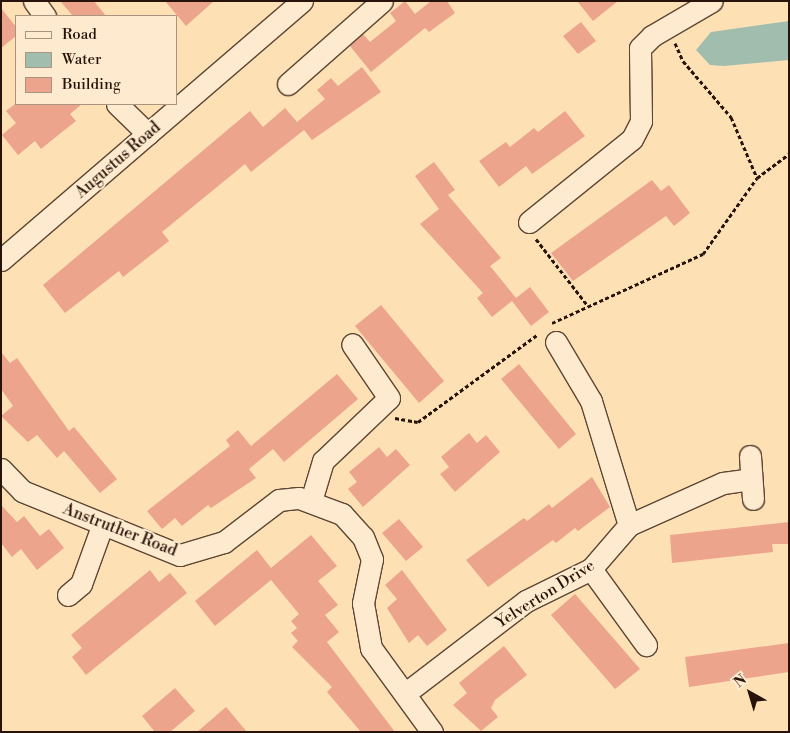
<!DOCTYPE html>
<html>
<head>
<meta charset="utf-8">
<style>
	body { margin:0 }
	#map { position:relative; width:790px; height:733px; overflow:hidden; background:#fee0b5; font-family:"Libre Bodoni",serif }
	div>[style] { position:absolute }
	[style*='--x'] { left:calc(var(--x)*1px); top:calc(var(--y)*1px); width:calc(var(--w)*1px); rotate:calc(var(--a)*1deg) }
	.water>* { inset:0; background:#a0bdad }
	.building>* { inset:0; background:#eca48d }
	.path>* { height:3px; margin-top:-1.5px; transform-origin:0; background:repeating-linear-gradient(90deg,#271309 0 4px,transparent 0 6.5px) }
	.roads { filter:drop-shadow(1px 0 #5d4634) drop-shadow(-1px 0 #5d4634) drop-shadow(0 1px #5d4634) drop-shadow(0 -1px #5d4634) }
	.minor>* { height:21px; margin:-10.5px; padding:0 10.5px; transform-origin:10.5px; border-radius:10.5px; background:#feebcf }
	span { translate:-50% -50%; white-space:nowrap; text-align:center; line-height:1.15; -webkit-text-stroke:4px #feebcf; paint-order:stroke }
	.street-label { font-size:16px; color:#271309 }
	.frame { position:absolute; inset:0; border:2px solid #271309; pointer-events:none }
	.legend { position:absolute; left:15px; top:15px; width:162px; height:90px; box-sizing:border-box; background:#feebcf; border:1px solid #a89580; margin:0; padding:6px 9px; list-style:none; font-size:15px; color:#271309 }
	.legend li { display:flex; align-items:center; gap:10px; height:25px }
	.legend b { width:25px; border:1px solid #a89580 }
	.north { position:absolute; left:725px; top:668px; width:50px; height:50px; -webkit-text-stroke:4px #feebcf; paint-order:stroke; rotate:321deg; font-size:14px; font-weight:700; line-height:20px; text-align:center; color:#271309 }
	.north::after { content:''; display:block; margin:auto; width:18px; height:22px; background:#271309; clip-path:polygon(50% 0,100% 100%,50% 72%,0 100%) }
</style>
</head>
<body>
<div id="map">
	<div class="water">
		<i style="clip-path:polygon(789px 21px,789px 60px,724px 66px,710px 65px,696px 50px,711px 32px)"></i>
	</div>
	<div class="building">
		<i style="clip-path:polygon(60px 1px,94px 1px,106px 16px,73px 16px)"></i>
		<i style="clip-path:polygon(165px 1px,214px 1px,186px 26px)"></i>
		<i style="clip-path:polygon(405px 1px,415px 14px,431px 1px,447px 1px,455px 13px,429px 32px,425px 28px,371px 72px,350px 46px,363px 34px,370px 42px,396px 21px,390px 13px)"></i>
		<i style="clip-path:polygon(577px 1px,618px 1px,593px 21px)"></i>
		<i style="clip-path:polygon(1px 8px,16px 27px,16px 36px,1px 48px)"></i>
		<i style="clip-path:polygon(581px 22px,596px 41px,578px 54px,563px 36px)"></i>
		<i style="clip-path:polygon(362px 67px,381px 92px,312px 140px,304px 130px,251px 172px,245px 164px,162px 232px,169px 241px,123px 277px,119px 271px,65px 313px,43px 285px,250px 111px,263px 127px,285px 108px,297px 122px,325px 99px,317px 90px,331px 78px,338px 86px)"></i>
		<i style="clip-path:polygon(15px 104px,82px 104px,70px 114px,76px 121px,62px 132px,41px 149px,35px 141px,18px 155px,2px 135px,16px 123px,6px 111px)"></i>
		<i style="clip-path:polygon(565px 111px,585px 136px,532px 174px,526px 166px,499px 187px,479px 161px,506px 142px,510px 147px,534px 128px,538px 132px)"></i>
		<i style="clip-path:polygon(434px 162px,455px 190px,448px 195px,501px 258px,490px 266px,516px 298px,530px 287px,549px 312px,531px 326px,512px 301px,492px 317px,477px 298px,483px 293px,420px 224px,439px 209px,415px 176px)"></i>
		<i style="clip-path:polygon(652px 180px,661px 191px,669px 185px,690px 213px,674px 226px,666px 216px,573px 281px,551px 253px)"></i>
		<i style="clip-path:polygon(381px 305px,444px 381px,419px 403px,355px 326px)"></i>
		<i style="clip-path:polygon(1px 352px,10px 363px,17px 358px,69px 431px,74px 427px,117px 479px,100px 493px,64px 451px,57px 458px,37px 435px,28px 442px,1px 416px,13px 406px,1px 389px)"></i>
		<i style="clip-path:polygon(519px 364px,576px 434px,559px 449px,501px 379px)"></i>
		<i style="clip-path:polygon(337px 374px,358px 399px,284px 462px,273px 449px,249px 469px,256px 478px,211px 508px,208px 505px,182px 526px,175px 518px,162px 529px,147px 511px,230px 446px,226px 440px,238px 430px,251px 446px)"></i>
		<i style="clip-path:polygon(469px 433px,477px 443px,486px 435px,500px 452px,455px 492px,440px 474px,449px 467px,441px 457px)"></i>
		<i style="clip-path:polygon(379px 447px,387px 457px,396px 449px,410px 465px,363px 507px,348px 489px,357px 482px,349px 472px)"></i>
		<i style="clip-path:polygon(592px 477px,610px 507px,578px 531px,575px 528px,556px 543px,553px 540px,488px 587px,466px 560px,524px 518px,527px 521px,549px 504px,552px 508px)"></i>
		<i style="clip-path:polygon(1px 505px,17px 522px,24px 516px,40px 536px,49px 529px,64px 548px,37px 570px,21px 549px,12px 557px,1px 543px)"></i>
		<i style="clip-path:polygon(399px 519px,423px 547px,406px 561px,382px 533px)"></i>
		<i style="clip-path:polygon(789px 522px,789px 544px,772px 544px,773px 552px,672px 563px,670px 535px)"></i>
		<i style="clip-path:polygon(311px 535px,337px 566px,318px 581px,338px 605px,325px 615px,339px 632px,327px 642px,395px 732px,361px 732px,327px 692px,332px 687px,292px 647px,298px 641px,291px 633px,297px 628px,291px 621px,299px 614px,271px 580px,215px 626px,195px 601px,257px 550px,271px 568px)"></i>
		<i style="clip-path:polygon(150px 570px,159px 582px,170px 573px,187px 593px,86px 675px,72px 657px,82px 648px,71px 635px)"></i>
		<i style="clip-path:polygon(402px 570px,447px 630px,427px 646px,418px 635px,409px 643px,387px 608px,397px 599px,385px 585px)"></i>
		<i style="clip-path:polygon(575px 594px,640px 669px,615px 689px,551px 615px)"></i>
		<i style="clip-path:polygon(789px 643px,789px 672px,689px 687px,685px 657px)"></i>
		<i style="clip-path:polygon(504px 646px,527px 675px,495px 700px,491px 708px,498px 717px,481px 731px,453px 705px,467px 693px,459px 683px)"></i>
		<i style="clip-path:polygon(175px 688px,195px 711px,170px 732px,155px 732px,142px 716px)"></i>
		<i style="clip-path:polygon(226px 707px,247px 732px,197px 732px)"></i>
	</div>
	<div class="path">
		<i style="--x:675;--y:43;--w:20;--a:66"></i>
		<i style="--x:683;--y:61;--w:74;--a:49.4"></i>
		<i style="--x:731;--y:117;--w:66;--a:66.9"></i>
		<i style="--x:536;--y:239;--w:85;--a:52.2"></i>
		<i style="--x:552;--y:323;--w:166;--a:-24.6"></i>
		<i style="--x:703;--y:254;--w:93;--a:-54.6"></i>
		<i style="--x:757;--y:178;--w:40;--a:-37"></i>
		<i style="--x:395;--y:418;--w:23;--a:10"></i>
		<i style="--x:418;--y:422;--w:147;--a:-36.2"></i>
	</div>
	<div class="roads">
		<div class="minor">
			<i style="--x:34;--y:1;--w:19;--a:54"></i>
			<i style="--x:288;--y:84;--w:125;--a:-41.4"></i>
			<i style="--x:117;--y:104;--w:43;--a:44.1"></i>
			<i style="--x:529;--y:222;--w:132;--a:-38.9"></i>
			<i style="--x:632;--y:139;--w:20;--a:-63"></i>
			<i style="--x:641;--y:121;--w:73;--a:-90.8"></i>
			<i style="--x:640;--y:48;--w:17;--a:-45"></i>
			<i style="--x:652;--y:36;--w:69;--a:-30.3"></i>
			<i style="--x:1;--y:260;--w:397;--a:-40.7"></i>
			<i style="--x:556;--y:342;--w:69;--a:59.3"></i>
			<i style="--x:591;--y:401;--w:130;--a:73"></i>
			<i style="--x:750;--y:456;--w:43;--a:86"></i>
			<i style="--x:1;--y:469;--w:30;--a:46"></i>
			<i style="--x:22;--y:491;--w:170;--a:22.1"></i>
			<i style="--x:180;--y:555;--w:46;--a:-16.5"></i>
			<i style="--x:224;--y:542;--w:69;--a:-37.4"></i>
			<i style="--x:279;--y:500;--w:20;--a:-6"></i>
			<i style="--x:299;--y:498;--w:46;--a:20.4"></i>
			<i style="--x:342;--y:514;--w:31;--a:48"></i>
			<i style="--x:363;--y:537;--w:24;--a:68"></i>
			<i style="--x:372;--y:559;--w:45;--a:101.6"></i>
			<i style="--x:363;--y:603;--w:46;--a:79.9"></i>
			<i style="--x:371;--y:648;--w:104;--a:54"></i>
			<i style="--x:311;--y:501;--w:42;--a:-73.3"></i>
			<i style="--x:323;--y:461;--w:91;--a:-43.7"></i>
			<i style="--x:389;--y:398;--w:65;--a:-124.4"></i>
			<i style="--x:591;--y:569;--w:94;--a:54.1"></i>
			<i style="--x:68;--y:595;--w:17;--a:-40"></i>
			<i style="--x:81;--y:584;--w:62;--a:-70.1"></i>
			<i style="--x:407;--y:692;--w:150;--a:-37.4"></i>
			<i style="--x:526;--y:601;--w:72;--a:-26.2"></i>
			<i style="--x:591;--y:569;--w:58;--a:-49.2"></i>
			<i style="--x:629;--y:525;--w:103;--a:-24.1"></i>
			<i style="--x:723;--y:483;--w:28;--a:-8"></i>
		</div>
	</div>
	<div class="street-label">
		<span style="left:118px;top:160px;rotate:-41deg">Augustus Road</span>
		<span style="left:120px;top:530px;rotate:21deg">Anstruther Road</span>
		<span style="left:545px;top:594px;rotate:-32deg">Yelverton Drive</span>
	</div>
	<div class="frame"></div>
	<ul class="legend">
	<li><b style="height:6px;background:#feebcf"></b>Road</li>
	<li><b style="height:14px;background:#a0bdad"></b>Water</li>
	<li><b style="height:14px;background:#eca48d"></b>Building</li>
	</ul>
	<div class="north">N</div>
</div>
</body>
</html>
